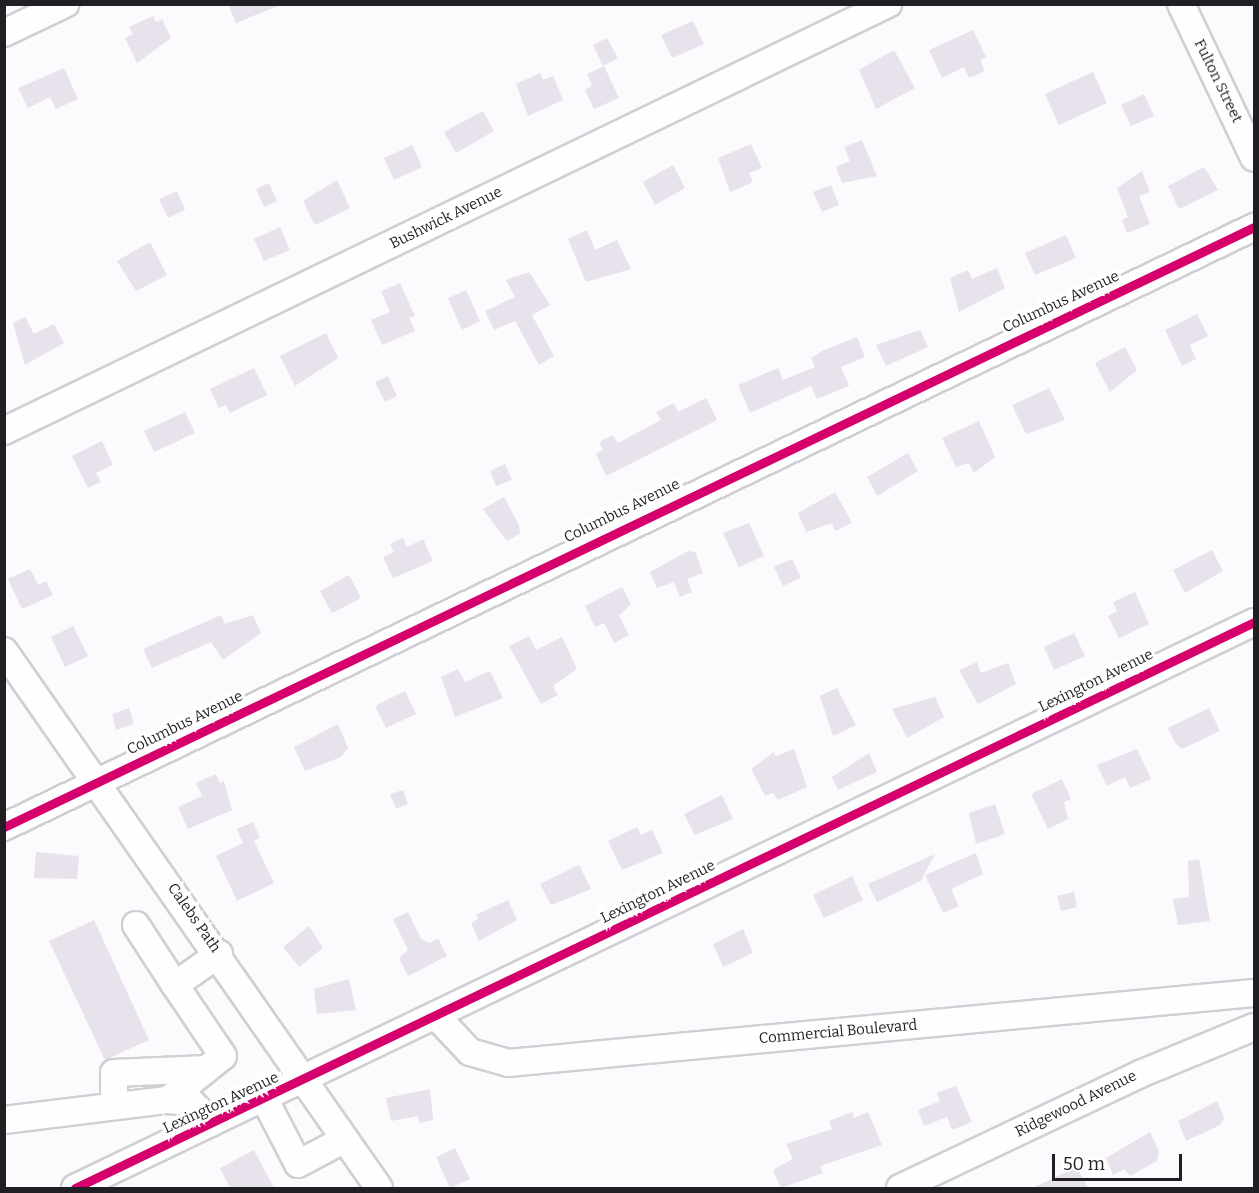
<!DOCTYPE html>
<html>
<head>
<meta charset="utf-8">
<style>
	body { margin:0 }
	#map { position:relative; width:1259px; height:1193px; overflow:hidden; background:#fbfafd; font-family:Bitter,serif }
	div>[style] { position:absolute }
	[style*='--x'] { left:calc(var(--x)*1px); top:calc(var(--y)*1px); width:calc(var(--w)*1px); rotate:calc(var(--a)*1deg) }
	.building>* { inset:0; background:#e7e2ec }
	.roads { filter:drop-shadow(2px 0 #d0cfd3) drop-shadow(-2px 0 #d0cfd3) drop-shadow(0 2px #d0cfd3) drop-shadow(0 -2px #d0cfd3) }
	.minor>* { height:26px; margin:-13px; padding:0 13px; transform-origin:13px; border-radius:13px; background:#fefeff }
	.cycleway>* { height:9px; margin:-4.5px; padding:0 4.5px; transform-origin:4.5px; border-radius:4.5px; background:#d6006c }
	span { translate:-50% -50%; white-space:nowrap; text-align:center; line-height:1.15; -webkit-text-stroke:6px #fff; paint-order:stroke }
	.street-label { font-size:15px; color:#201f23 }
	.frame { position:absolute; inset:0; border:6px solid #201f23; pointer-events:none }
	.scale { position:absolute; left:1052px; top:1154px; width:130px; height:27px; box-sizing:border-box; border:3px solid #201f23; border-top:0; padding-left:8px; font-size:18px; line-height:21px; white-space:nowrap; color:#201f23; -webkit-text-stroke:4px #fff; paint-order:stroke }
</style>
</head>
<body>
<div id="map">
	<div class="building">
		<i style="clip-path:polygon(228px 4px,280px 4px,280px 5px,236px 23px)"></i>
		<i style="clip-path:polygon(153px 16px,156px 22px,162px 19px,171px 38px,137px 63px,125px 38px,133px 34px,129px 27px)"></i>
		<i style="clip-path:polygon(693px 21px,704px 44px,672px 58px,661px 35px)"></i>
		<i style="clip-path:polygon(973px 30px,986px 57px,980px 60px,985px 71px,969px 78px,964px 67px,942px 78px,929px 50px)"></i>
		<i style="clip-path:polygon(607px 38px,618px 58px,603px 66px,593px 45px)"></i>
		<i style="clip-path:polygon(894px 50px,915px 88px,876px 109px,859px 70px)"></i>
		<i style="clip-path:polygon(604px 66px,619px 98px,594px 109px,585px 90px,592px 85px,587px 74px)"></i>
		<i style="clip-path:polygon(64px 68px,78px 99px,56px 109px,50px 97px,28px 108px,18px 88px)"></i>
		<i style="clip-path:polygon(1093px 72px,1107px 103px,1059px 125px,1045px 94px)"></i>
		<i style="clip-path:polygon(540px 73px,543px 80px,553px 76px,563px 100px,528px 116px,516px 84px)"></i>
		<i style="clip-path:polygon(1144px 94px,1154px 116px,1131px 126px,1121px 105px)"></i>
		<i style="clip-path:polygon(483px 111px,494px 131px,456px 153px,444px 132px)"></i>
		<i style="clip-path:polygon(862px 140px,877px 176px,842px 183px,836px 167px,850px 161px,844px 147px)"></i>
		<i style="clip-path:polygon(751px 144px,762px 168px,749px 173px,753px 182px,730px 192px,718px 158px)"></i>
		<i style="clip-path:polygon(412px 145px,422px 167px,394px 180px,384px 158px)"></i>
		<i style="clip-path:polygon(673px 165px,685px 188px,655px 205px,643px 182px)"></i>
		<i style="clip-path:polygon(1204px 167px,1218px 190px,1179px 209px,1168px 186px)"></i>
		<i style="clip-path:polygon(1142px 171px,1150px 192px,1139px 196px,1150px 224px,1127px 233px,1122px 220px,1128px 217px,1117px 188px)"></i>
		<i style="clip-path:polygon(337px 180px,350px 208px,315px 225px,303px 201px)"></i>
		<i style="clip-path:polygon(269px 183px,277px 201px,264px 207px,256px 189px)"></i>
		<i style="clip-path:polygon(831px 185px,839px 205px,822px 212px,813px 192px)"></i>
		<i style="clip-path:polygon(177px 191px,185px 210px,168px 218px,159px 199px)"></i>
		<i style="clip-path:polygon(280px 227px,290px 250px,264px 261px,254px 239px)"></i>
		<i style="clip-path:polygon(587px 230px,595px 250px,617px 240px,631px 269px,586px 282px,568px 239px)"></i>
		<i style="clip-path:polygon(1066px 235px,1076px 258px,1035px 275px,1025px 253px)"></i>
		<i style="clip-path:polygon(150px 242px,167px 275px,136px 291px,117px 261px)"></i>
		<i style="clip-path:polygon(997px 268px,1005px 288px,959px 312px,950px 278px,968px 270px,972px 279px)"></i>
		<i style="clip-path:polygon(529px 272px,550px 305px,532px 315px,554px 356px,539px 365px,515px 321px,494px 330px,485px 311px,515px 297px,506px 280px)"></i>
		<i style="clip-path:polygon(400px 283px,415px 316px,409px 318px,415px 331px,382px 345px,371px 320px,390px 312px,381px 291px)"></i>
		<i style="clip-path:polygon(466px 290px,480px 321px,462px 330px,448px 298px)"></i>
		<i style="clip-path:polygon(1197px 314px,1208px 336px,1190px 345px,1196px 359px,1182px 366px,1165px 330px)"></i>
		<i style="clip-path:polygon(25px 317px,34px 334px,54px 324px,64px 343px,25px 365px,13px 323px)"></i>
		<i style="clip-path:polygon(920px 330px,928px 347px,886px 366px,876px 345px)"></i>
		<i style="clip-path:polygon(326px 333px,338px 358px,295px 386px,280px 356px)"></i>
		<i style="clip-path:polygon(857px 337px,865px 357px,841px 367px,849px 386px,817px 399px,811px 386px,750px 413px,738px 385px,778px 368px,783px 380px,815px 367px,811px 358px,822px 351px)"></i>
		<i style="clip-path:polygon(1125px 347px,1137px 370px,1110px 392px,1095px 363px)"></i>
		<i style="clip-path:polygon(254px 368px,267px 395px,230px 413px,226px 405px,219px 408px,210px 389px)"></i>
		<i style="clip-path:polygon(388px 376px,397px 396px,385px 402px,375px 382px)"></i>
		<i style="clip-path:polygon(1049px 388px,1065px 420px,1026px 434px,1012px 405px)"></i>
		<i style="clip-path:polygon(706px 398px,717px 420px,606px 476px,596px 454px,603px 450px,599px 442px,613px 435px,618px 443px,661px 420px,656px 412px,674px 403px,678px 412px)"></i>
		<i style="clip-path:polygon(185px 412px,195px 433px,154px 452px,144px 431px)"></i>
		<i style="clip-path:polygon(979px 421px,995px 457px,974px 473px,969px 463px,956px 467px,942px 438px)"></i>
		<i style="clip-path:polygon(102px 441px,113px 465px,96px 473px,101px 482px,88px 488px,72px 456px)"></i>
		<i style="clip-path:polygon(908px 453px,918px 471px,877px 496px,867px 477px)"></i>
		<i style="clip-path:polygon(505px 464px,512px 480px,496px 486px,490px 471px)"></i>
		<i style="clip-path:polygon(835px 492px,852px 523px,835px 531px,832px 523px,806px 532px,798px 513px)"></i>
		<i style="clip-path:polygon(504px 497px,519px 525px,520px 534px,507px 541px,483px 509px)"></i>
		<i style="clip-path:polygon(749px 523px,764px 556px,739px 567px,723px 533px)"></i>
		<i style="clip-path:polygon(403px 538px,407px 547px,423px 539px,433px 561px,393px 578px,383px 557px,394px 552px,390px 544px)"></i>
		<i style="clip-path:polygon(1212px 550px,1223px 571px,1185px 593px,1173px 570px)"></i>
		<i style="clip-path:polygon(688px 551px,695px 552px,703px 573px,687px 579px,692px 592px,680px 597px,674px 582px,657px 588px,650px 572px)"></i>
		<i style="clip-path:polygon(792px 559px,801px 578px,783px 586px,774px 567px)"></i>
		<i style="clip-path:polygon(30px 569px,38px 585px,46px 581px,53px 595px,22px 609px,8px 579px)"></i>
		<i style="clip-path:polygon(349px 575px,361px 598px,332px 613px,320px 591px)"></i>
		<i style="clip-path:polygon(622px 587px,631px 604px,619px 616px,629px 635px,614px 643px,604px 623px,595px 627px,585px 606px)"></i>
		<i style="clip-path:polygon(1135px 592px,1149px 624px,1119px 638px,1108px 616px,1117px 611px,1113px 602px)"></i>
		<i style="clip-path:polygon(221px 615px,225px 624px,253px 615px,261px 633px,223px 660px,211px 642px,152px 668px,143px 649px)"></i>
		<i style="clip-path:polygon(73px 626px,88px 656px,65px 667px,51px 637px)"></i>
		<i style="clip-path:polygon(1074px 633px,1085px 656px,1054px 670px,1044px 647px)"></i>
		<i style="clip-path:polygon(529px 636px,536px 650px,562px 637px,577px 669px,553px 686px,558px 695px,541px 704px,509px 646px)"></i>
		<i style="clip-path:polygon(977px 662px,981px 673px,1008px 663px,1016px 684px,978px 704px,959px 670px)"></i>
		<i style="clip-path:polygon(458px 669px,465px 682px,490px 671px,503px 698px,455px 717px,441px 677px)"></i>
		<i style="clip-path:polygon(837px 688px,856px 725px,833px 736px,820px 696px)"></i>
		<i style="clip-path:polygon(405px 691px,416px 714px,386px 728px,375px 706px)"></i>
		<i style="clip-path:polygon(935px 697px,944px 717px,907px 738px,892px 709px)"></i>
		<i style="clip-path:polygon(129px 708px,134px 724px,116px 730px,112px 714px)"></i>
		<i style="clip-path:polygon(1209px 708px,1220px 731px,1182px 749px,1175px 743px,1168px 728px)"></i>
		<i style="clip-path:polygon(338px 724px,348px 748px,341px 757px,305px 771px,294px 747px)"></i>
		<i style="clip-path:polygon(794px 749px,807px 787px,778px 800px,773px 793px,765px 796px,751px 769px,774px 752px,776px 756px)"></i>
		<i style="clip-path:polygon(1137px 749px,1151px 779px,1130px 788px,1125px 777px,1107px 786px,1097px 765px)"></i>
		<i style="clip-path:polygon(869px 753px,877px 772px,838px 790px,832px 777px)"></i>
		<i style="clip-path:polygon(216px 774px,220px 783px,224px 781px,232px 810px,188px 829px,178px 807px,202px 796px,196px 783px)"></i>
		<i style="clip-path:polygon(1062px 779px,1071px 799px,1064px 802px,1068px 819px,1048px 829px,1031px 794px)"></i>
		<i style="clip-path:polygon(403px 790px,408px 804px,396px 809px,390px 794px)"></i>
		<i style="clip-path:polygon(722px 795px,733px 819px,695px 835px,684px 814px)"></i>
		<i style="clip-path:polygon(995px 804px,1005px 834px,976px 844px,969px 813px)"></i>
		<i style="clip-path:polygon(253px 822px,260px 838px,254px 841px,274px 883px,237px 901px,216px 856px,243px 843px,237px 829px)"></i>
		<i style="clip-path:polygon(637px 827px,641px 835px,652px 830px,663px 853px,622px 870px,608px 841px)"></i>
		<i style="clip-path:polygon(36px 852px,79px 856px,77px 879px,34px 878px)"></i>
		<i style="clip-path:polygon(976px 853px,983px 874px,951px 889px,959px 906px,943px 913px,925px 875px)"></i>
		<i style="clip-path:polygon(935px 854px,921px 881px,877px 902px,868px 884px)"></i>
		<i style="clip-path:polygon(1199px 859px,1210px 921px,1178px 925px,1173px 899px,1189px 897px,1188px 861px)"></i>
		<i style="clip-path:polygon(579px 865px,591px 889px,551px 905px,540px 884px)"></i>
		<i style="clip-path:polygon(852px 876px,863px 900px,824px 918px,813px 895px)"></i>
		<i style="clip-path:polygon(1074px 892px,1077px 907px,1061px 911px,1057px 896px)"></i>
		<i style="clip-path:polygon(508px 900px,517px 920px,479px 941px,471px 923px,478px 919px,476px 915px)"></i>
		<i style="clip-path:polygon(408px 912px,421px 939px,430px 943px,438px 938px,447px 956px,408px 976px,399px 958px,408px 950px,393px 919px)"></i>
		<i style="clip-path:polygon(94px 920px,149px 1040px,105px 1060px,49px 941px)"></i>
		<i style="clip-path:polygon(309px 926px,323px 948px,299px 967px,283px 947px)"></i>
		<i style="clip-path:polygon(743px 929px,753px 953px,723px 967px,713px 944px)"></i>
		<i style="clip-path:polygon(349px 979px,356px 1010px,317px 1014px,314px 989px)"></i>
		<i style="clip-path:polygon(956px 1086px,972px 1122px,952px 1130px,947px 1117px,924px 1126px,918px 1110px,940px 1101px,937px 1093px)"></i>
		<i style="clip-path:polygon(430px 1089px,433px 1120px,419px 1123px,418px 1116px,391px 1121px,386px 1098px)"></i>
		<i style="clip-path:polygon(1217px 1101px,1224px 1118px,1220px 1125px,1186px 1141px,1178px 1121px)"></i>
		<i style="clip-path:polygon(852px 1112px,854px 1118px,868px 1112px,882px 1145px,820px 1166px,823px 1173px,781px 1188px,773px 1170px,793px 1159px,786px 1144px,832px 1129px,829px 1121px)"></i>
		<i style="clip-path:polygon(1150px 1132px,1159px 1151px,1157px 1161px,1130px 1176px,1124px 1169px,1113px 1175px,1106px 1158px)"></i>
		<i style="clip-path:polygon(455px 1148px,470px 1179px,450px 1188px,436px 1157px)"></i>
		<i style="clip-path:polygon(254px 1150px,274px 1188px,230px 1188px,220px 1168px)"></i>
		<i style="clip-path:polygon(1077px 1167px,1088px 1188px,1032px 1188px)"></i>
	</div>
	<div class="roads">
		<div class="minor">
			<i style="--x:1181;--y:4;--w:170;--a:64.6"></i>
			<i style="--x:4;--y:33;--w:68;--a:-25.4"></i>
			<i style="--x:4;--y:431;--w:982;--a:-25.78"></i>
			<i style="--x:4;--y:651;--w:655;--a:55.07"></i>
			<i style="--x:4;--y:827;--w:1387;--a:-25.64"></i>
			<i style="--x:136;--y:925;--w:72;--a:57"></i>
			<i style="--x:437;--y:1017;--w:48;--a:46.7"></i>
			<i style="--x:470;--y:1052;--w:40;--a:16"></i>
			<i style="--x:508;--y:1063;--w:749;--a:-5.36"></i>
			<i style="--x:264;--y:1098;--w:74;--a:62.7"></i>
			<i style="--x:298;--y:1164;--w:53;--a:-28"></i>
			<i style="--x:168;--y:1100;--w:70;--a:-38.7"></i>
			<i style="--x:223;--y:1056;--w:86;--a:-124.1"></i>
			<i style="--x:175;--y:985;--w:54;--a:-35.2"></i>
			<i style="--x:114;--y:1106;--w:33;--a:-90"></i>
			<i style="--x:114;--y:1073;--w:92;--a:-2.5"></i>
			<i style="--x:4;--y:1120;--w:165;--a:-7"></i>
			<i style="--x:168;--y:1100;--w:23;--a:5"></i>
			<i style="--x:191;--y:1102;--w:29;--a:46"></i>
			<i style="--x:75;--y:1188;--w:1308;--a:-25.64"></i>
			<i style="--x:900;--y:1188;--w:266;--a:-25.4"></i>
			<i style="--x:1140;--y:1074;--w:123;--a:-22.4"></i>
		</div>
	</div>
	<div class="cycleway">
		<i style="--x:4;--y:827;--w:1387;--a:-25.64"></i>
		<i style="--x:75;--y:1188;--w:1308;--a:-25.64"></i>
	</div>
	<div class="street-label">
		<span style="left:1218px;top:81px;rotate:64deg">Fulton Street</span>
		<span style="left:446px;top:218px;rotate:-26deg">Bushwick Avenue</span>
		<span style="left:1061px;top:302px;rotate:-25deg">Columbus Avenue</span>
		<span style="left:622px;top:511px;rotate:-26deg">Columbus Avenue</span>
		<span style="left:1096px;top:681px;rotate:-26deg">Lexington Avenue</span>
		<span style="left:185px;top:723px;rotate:-26deg">Columbus Avenue</span>
		<span style="left:658px;top:892px;rotate:-26deg">Lexington Avenue</span>
		<span style="left:194px;top:918px;rotate:55deg">Calebs Path</span>
		<span style="left:838px;top:1032px;rotate:-5deg">Commercial Boulevard</span>
		<span style="left:221px;top:1103px;rotate:-25deg">Lexington Avenue</span>
		<span style="left:1076px;top:1104px;rotate:-26deg">Ridgewood Avenue</span>
	</div>
	<div class="frame"></div>
	<div class="scale">50 m</div>
</div>
</body>
</html>
